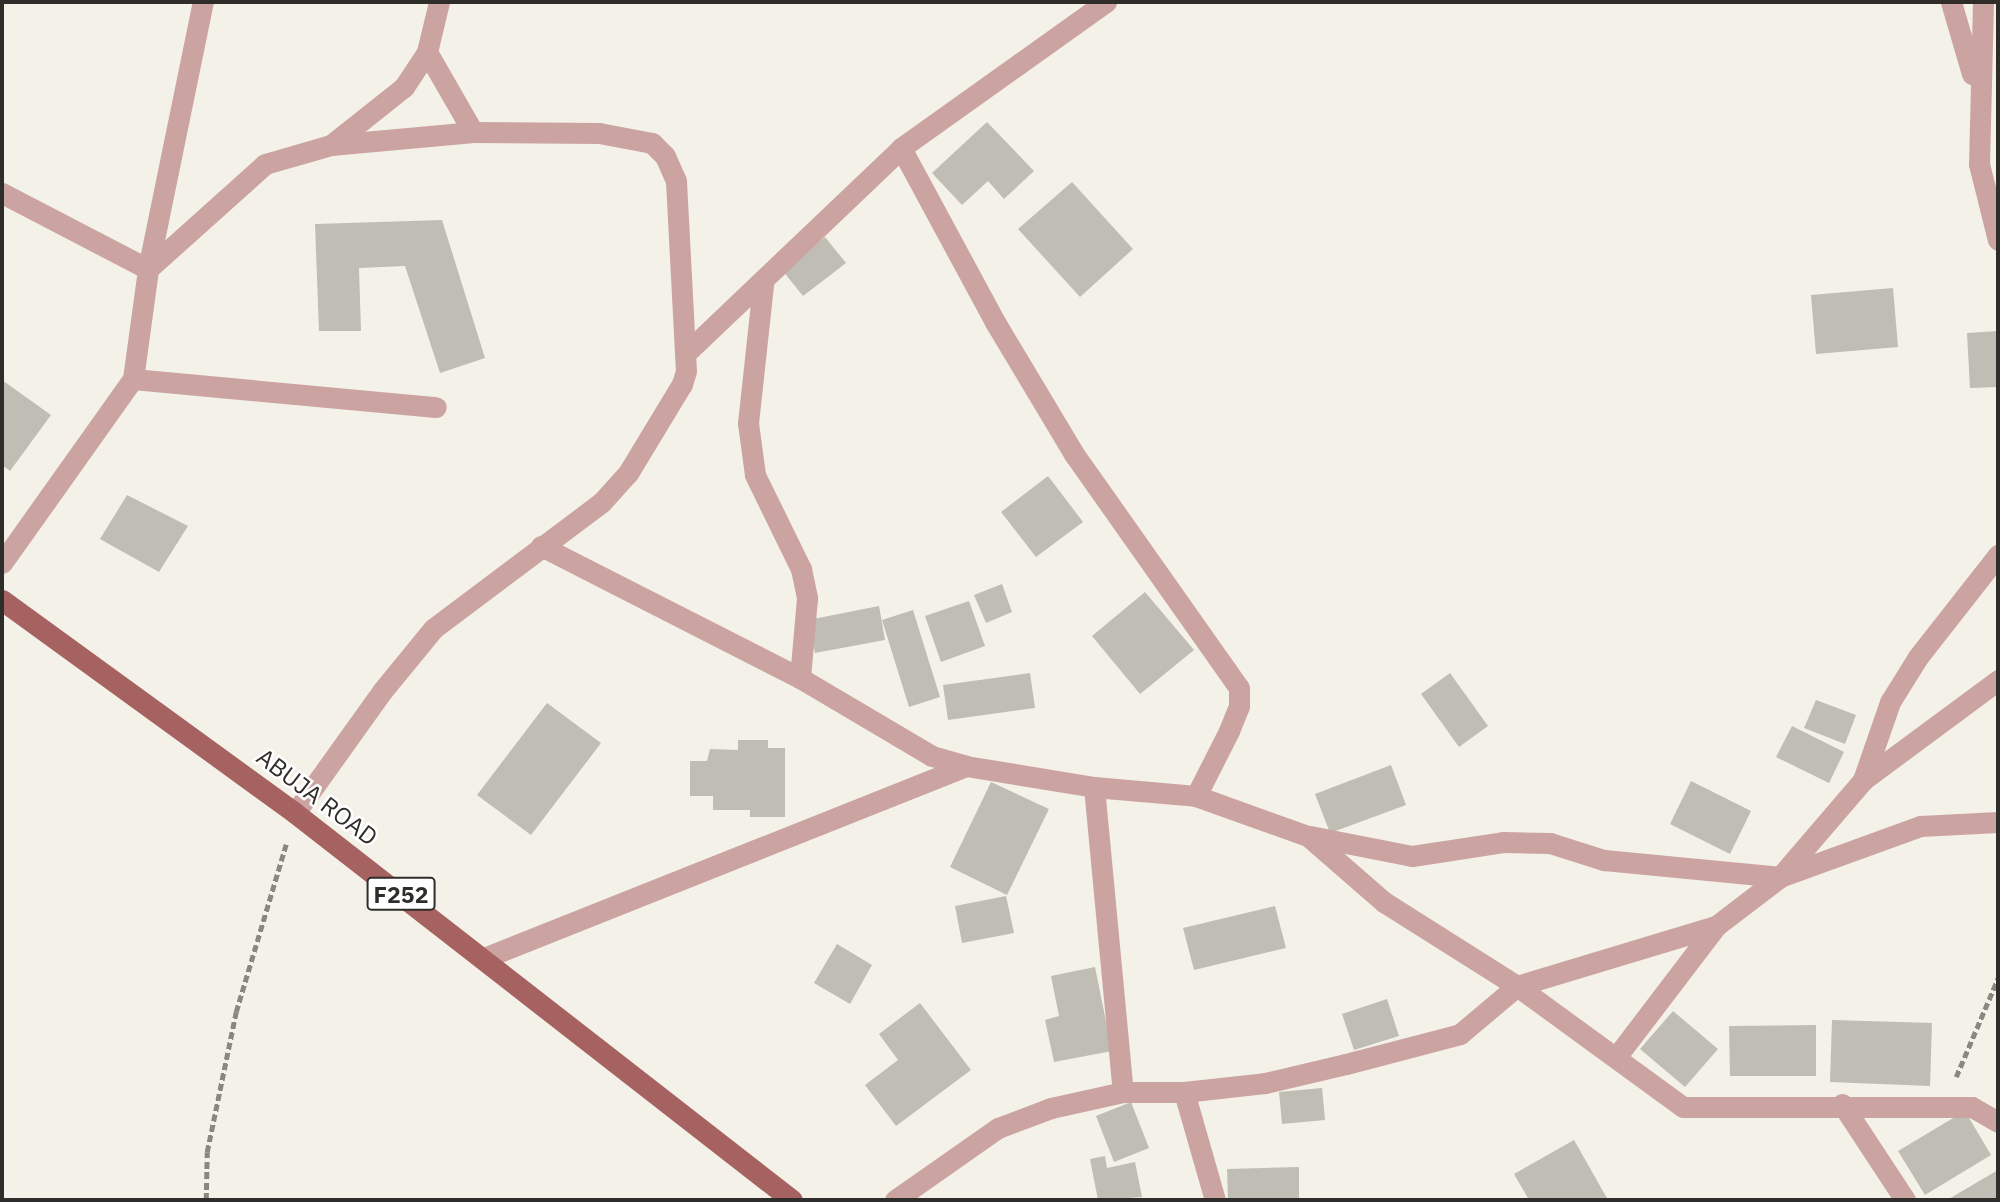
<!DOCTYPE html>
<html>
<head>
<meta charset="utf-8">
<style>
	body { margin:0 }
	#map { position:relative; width:2000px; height:1202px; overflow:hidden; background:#f4f1e8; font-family:"IBM Plex Sans",sans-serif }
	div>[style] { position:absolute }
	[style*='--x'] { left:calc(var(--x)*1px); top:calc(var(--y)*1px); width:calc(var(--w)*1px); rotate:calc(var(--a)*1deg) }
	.building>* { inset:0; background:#c0bdb5 }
	.path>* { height:4.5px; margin-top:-2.25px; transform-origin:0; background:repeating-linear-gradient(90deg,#898781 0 7px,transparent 0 10.5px) }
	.street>* { height:21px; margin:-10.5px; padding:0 10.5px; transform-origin:10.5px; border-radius:10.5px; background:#cba4a2 }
	.primary>* { height:21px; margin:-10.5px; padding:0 10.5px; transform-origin:10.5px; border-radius:10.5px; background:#a66260 }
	span { translate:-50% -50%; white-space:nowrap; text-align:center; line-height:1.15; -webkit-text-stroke:5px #fff; paint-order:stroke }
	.shield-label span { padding:2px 5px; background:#fff; border:2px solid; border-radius:5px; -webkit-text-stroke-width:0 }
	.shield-label { font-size:23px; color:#2f2d2a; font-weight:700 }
	.street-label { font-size:24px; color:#2f2d2a }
	.frame { position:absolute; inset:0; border:4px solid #2f2d2a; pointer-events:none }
</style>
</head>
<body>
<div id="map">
	<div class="building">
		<i style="clip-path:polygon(987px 122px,1034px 171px,1004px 199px,988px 181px,962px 205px,932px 173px)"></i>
		<i style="clip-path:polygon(1072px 182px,1133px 249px,1080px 297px,1018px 229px)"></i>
		<i style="clip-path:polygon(442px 220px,485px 358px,440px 373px,405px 266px,359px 268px,361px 331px,319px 331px,315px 224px)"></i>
		<i style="clip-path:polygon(825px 237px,846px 263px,803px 296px,782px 270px)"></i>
		<i style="clip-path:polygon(1893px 288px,1898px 347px,1816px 354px,1811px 295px)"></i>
		<i style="clip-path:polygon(1998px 331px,1998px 387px,1970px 388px,1967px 333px)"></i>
		<i style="clip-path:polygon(2px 380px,51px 415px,10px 471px,2px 465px)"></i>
		<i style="clip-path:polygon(1048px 476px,1083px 522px,1036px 557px,1001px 512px)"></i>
		<i style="clip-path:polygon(127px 495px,188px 526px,159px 572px,100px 539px)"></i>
		<i style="clip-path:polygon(1002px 584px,1012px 612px,986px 623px,974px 595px)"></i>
		<i style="clip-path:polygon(1145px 592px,1194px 650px,1140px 694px,1092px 636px)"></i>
		<i style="clip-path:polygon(969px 601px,985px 646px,941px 662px,925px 616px)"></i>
		<i style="clip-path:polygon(879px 606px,885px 640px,815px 653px,808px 620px)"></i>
		<i style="clip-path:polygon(913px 610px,940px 697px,909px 707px,882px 620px)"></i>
		<i style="clip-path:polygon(1030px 673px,1035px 708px,948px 720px,943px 685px)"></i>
		<i style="clip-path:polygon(1450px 673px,1488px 726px,1459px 747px,1421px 694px)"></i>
		<i style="clip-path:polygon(1816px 700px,1856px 715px,1845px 744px,1804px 728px)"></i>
		<i style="clip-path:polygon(547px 703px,601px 743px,531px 835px,477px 795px)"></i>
		<i style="clip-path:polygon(1792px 726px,1844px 752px,1829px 783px,1776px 757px)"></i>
		<i style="clip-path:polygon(738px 740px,768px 740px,768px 748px,785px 748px,785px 817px,750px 817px,750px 810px,713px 810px,713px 796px,690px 796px,690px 761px,707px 761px,710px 749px,738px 750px)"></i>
		<i style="clip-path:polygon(1391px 765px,1406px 805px,1330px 833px,1315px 794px)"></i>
		<i style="clip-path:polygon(1691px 781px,1751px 811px,1730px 854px,1670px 824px)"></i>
		<i style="clip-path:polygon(991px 782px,1049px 809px,1007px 895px,950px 867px)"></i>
		<i style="clip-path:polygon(1006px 896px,1014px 933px,962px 943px,955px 906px)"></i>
		<i style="clip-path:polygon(1275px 906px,1286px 948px,1194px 970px,1183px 928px)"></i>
		<i style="clip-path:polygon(837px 944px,872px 965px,850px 1004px,814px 983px)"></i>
		<i style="clip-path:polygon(1095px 967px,1112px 1051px,1054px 1062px,1045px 1020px,1059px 1016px,1051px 976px)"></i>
		<i style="clip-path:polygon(1387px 999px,1399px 1036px,1354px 1050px,1342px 1014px)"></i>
		<i style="clip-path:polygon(920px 1003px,971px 1070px,896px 1126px,865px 1085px,898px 1060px,879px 1034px)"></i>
		<i style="clip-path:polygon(1673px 1011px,1718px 1049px,1685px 1087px,1640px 1049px)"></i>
		<i style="clip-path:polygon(1832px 1020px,1932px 1023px,1930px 1086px,1830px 1082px)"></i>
		<i style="clip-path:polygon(1816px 1025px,1816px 1076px,1730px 1076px,1729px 1026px)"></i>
		<i style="clip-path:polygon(1322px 1088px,1325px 1120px,1282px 1124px,1279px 1092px)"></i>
		<i style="clip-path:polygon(1131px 1102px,1149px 1148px,1114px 1162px,1096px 1116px)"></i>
		<i style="clip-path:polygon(1965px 1111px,1991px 1155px,1925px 1195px,1898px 1151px)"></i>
		<i style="clip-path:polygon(1574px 1140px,1608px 1200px,1529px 1200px,1514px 1174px)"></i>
		<i style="clip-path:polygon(1105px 1156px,1107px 1168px,1135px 1162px,1142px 1197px,1098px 1200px,1090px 1159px)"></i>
		<i style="clip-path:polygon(1299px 1167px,1299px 1200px,1228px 1200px,1227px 1169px)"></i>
		<i style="clip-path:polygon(1998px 1170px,1998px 1200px,1947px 1200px)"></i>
	</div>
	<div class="path">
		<i style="--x:1956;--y:1077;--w:108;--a:-67"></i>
		<i style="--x:206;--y:1200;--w:48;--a:-88.8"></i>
		<i style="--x:207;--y:1152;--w:143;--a:-78.3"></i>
		<i style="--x:236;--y:1012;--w:175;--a:-73.4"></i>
	</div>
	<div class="street">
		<i style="--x:1951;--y:2;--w:75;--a:73.7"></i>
		<i style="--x:1983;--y:2;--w:162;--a:91.4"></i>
		<i style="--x:1979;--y:164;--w:78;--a:76"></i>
		<i style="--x:427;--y:52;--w:92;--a:60.1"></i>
		<i style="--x:331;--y:145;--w:93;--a:-38.5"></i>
		<i style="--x:404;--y:87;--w:42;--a:-56.7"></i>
		<i style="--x:427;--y:52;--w:51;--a:-76.5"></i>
		<i style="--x:901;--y:148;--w:198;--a:61.6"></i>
		<i style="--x:995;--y:322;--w:154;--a:59.1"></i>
		<i style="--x:1074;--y:454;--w:286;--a:54.8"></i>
		<i style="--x:1239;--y:688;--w:18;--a:90"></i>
		<i style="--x:1239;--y:706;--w:27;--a:112"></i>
		<i style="--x:1229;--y:731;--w:73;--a:116.9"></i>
		<i style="--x:2;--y:193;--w:165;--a:27.5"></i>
		<i style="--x:148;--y:269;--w:157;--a:-41.9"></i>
		<i style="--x:265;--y:164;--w:69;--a:-16.1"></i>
		<i style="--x:331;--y:145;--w:143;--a:-5.2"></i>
		<i style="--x:473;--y:132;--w:126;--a:0.5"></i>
		<i style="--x:599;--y:133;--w:54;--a:10.7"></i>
		<i style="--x:652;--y:143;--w:18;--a:45"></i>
		<i style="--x:665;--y:156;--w:27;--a:66"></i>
		<i style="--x:676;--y:181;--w:190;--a:87"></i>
		<i style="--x:686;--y:371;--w:14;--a:107"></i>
		<i style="--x:682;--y:384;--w:104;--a:121.2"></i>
		<i style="--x:628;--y:473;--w:39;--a:132"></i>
		<i style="--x:602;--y:502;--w:211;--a:143.1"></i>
		<i style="--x:433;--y:629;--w:79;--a:129.3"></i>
		<i style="--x:383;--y:690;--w:151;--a:125.6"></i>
		<i style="--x:763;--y:285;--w:139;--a:96.2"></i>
		<i style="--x:748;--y:423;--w:52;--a:82.3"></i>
		<i style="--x:755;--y:475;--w:105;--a:63.9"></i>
		<i style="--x:801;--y:569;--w:30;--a:78"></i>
		<i style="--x:807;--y:598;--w:80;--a:95"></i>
		<i style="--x:685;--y:354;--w:298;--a:-43.6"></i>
		<i style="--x:901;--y:148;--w:252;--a:-35.5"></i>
		<i style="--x:133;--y:379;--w:304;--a:5.3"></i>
		<i style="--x:541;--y:546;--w:291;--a:27"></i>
		<i style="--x:800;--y:678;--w:153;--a:30.6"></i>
		<i style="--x:932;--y:756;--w:35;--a:16"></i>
		<i style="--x:966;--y:766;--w:130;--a:9.3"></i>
		<i style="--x:1094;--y:787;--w:102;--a:5"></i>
		<i style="--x:1196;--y:796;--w:119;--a:19.7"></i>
		<i style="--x:1308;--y:836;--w:101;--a:41"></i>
		<i style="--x:1384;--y:902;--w:157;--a:32.3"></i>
		<i style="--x:1517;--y:986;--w:208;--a:-16.8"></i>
		<i style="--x:1716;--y:926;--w:81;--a:-37.4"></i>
		<i style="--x:1780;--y:877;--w:149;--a:-20"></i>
		<i style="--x:1920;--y:826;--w:78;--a:-2.9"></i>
		<i style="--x:2;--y:563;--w:226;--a:-54.6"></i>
		<i style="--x:133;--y:379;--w:111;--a:-82.2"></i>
		<i style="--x:148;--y:269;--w:273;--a:-78.4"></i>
		<i style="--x:1863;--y:780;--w:168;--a:-36.5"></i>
		<i style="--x:1094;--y:787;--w:306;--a:84.6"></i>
		<i style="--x:1310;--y:836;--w:104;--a:11.1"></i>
		<i style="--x:1412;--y:856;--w:92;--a:-8.7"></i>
		<i style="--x:1503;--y:842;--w:47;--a:1.2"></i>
		<i style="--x:1550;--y:843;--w:57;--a:17.5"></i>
		<i style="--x:1604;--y:860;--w:177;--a:5.5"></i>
		<i style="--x:1780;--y:877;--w:128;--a:-49.4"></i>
		<i style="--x:1863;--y:780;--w:83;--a:-70.9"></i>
		<i style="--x:1890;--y:702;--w:53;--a:-58.1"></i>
		<i style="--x:1918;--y:657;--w:130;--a:-51.9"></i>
		<i style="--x:484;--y:958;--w:519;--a:-21.72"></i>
		<i style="--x:1617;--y:1056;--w:163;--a:-52.7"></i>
		<i style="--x:1184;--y:1092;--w:112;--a:74"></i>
		<i style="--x:1842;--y:1104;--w:115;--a:56.7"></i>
		<i style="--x:895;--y:1200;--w:126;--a:-35"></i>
		<i style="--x:998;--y:1128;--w:57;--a:-20.7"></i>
		<i style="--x:1051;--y:1108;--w:74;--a:-12.5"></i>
		<i style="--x:1123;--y:1092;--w:61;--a:0"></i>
		<i style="--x:1184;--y:1092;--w:81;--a:-6.3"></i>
		<i style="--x:1265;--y:1083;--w:83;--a:-13.2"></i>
		<i style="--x:1346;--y:1064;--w:118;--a:-14.7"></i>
		<i style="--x:1460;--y:1034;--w:75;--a:-40.1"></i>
		<i style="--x:1517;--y:986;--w:205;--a:36.1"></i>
		<i style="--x:1683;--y:1107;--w:289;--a:0"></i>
		<i style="--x:1972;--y:1107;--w:30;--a:30"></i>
	</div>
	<div class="primary">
		<i style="--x:2;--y:600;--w:362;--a:36"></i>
		<i style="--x:295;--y:813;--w:630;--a:37.91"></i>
	</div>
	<div class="shield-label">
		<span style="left:401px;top:894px">F252</span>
	</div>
	<div class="street-label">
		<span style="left:317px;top:797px;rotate:37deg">ABUJA ROAD</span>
	</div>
	<div class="frame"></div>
</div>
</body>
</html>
